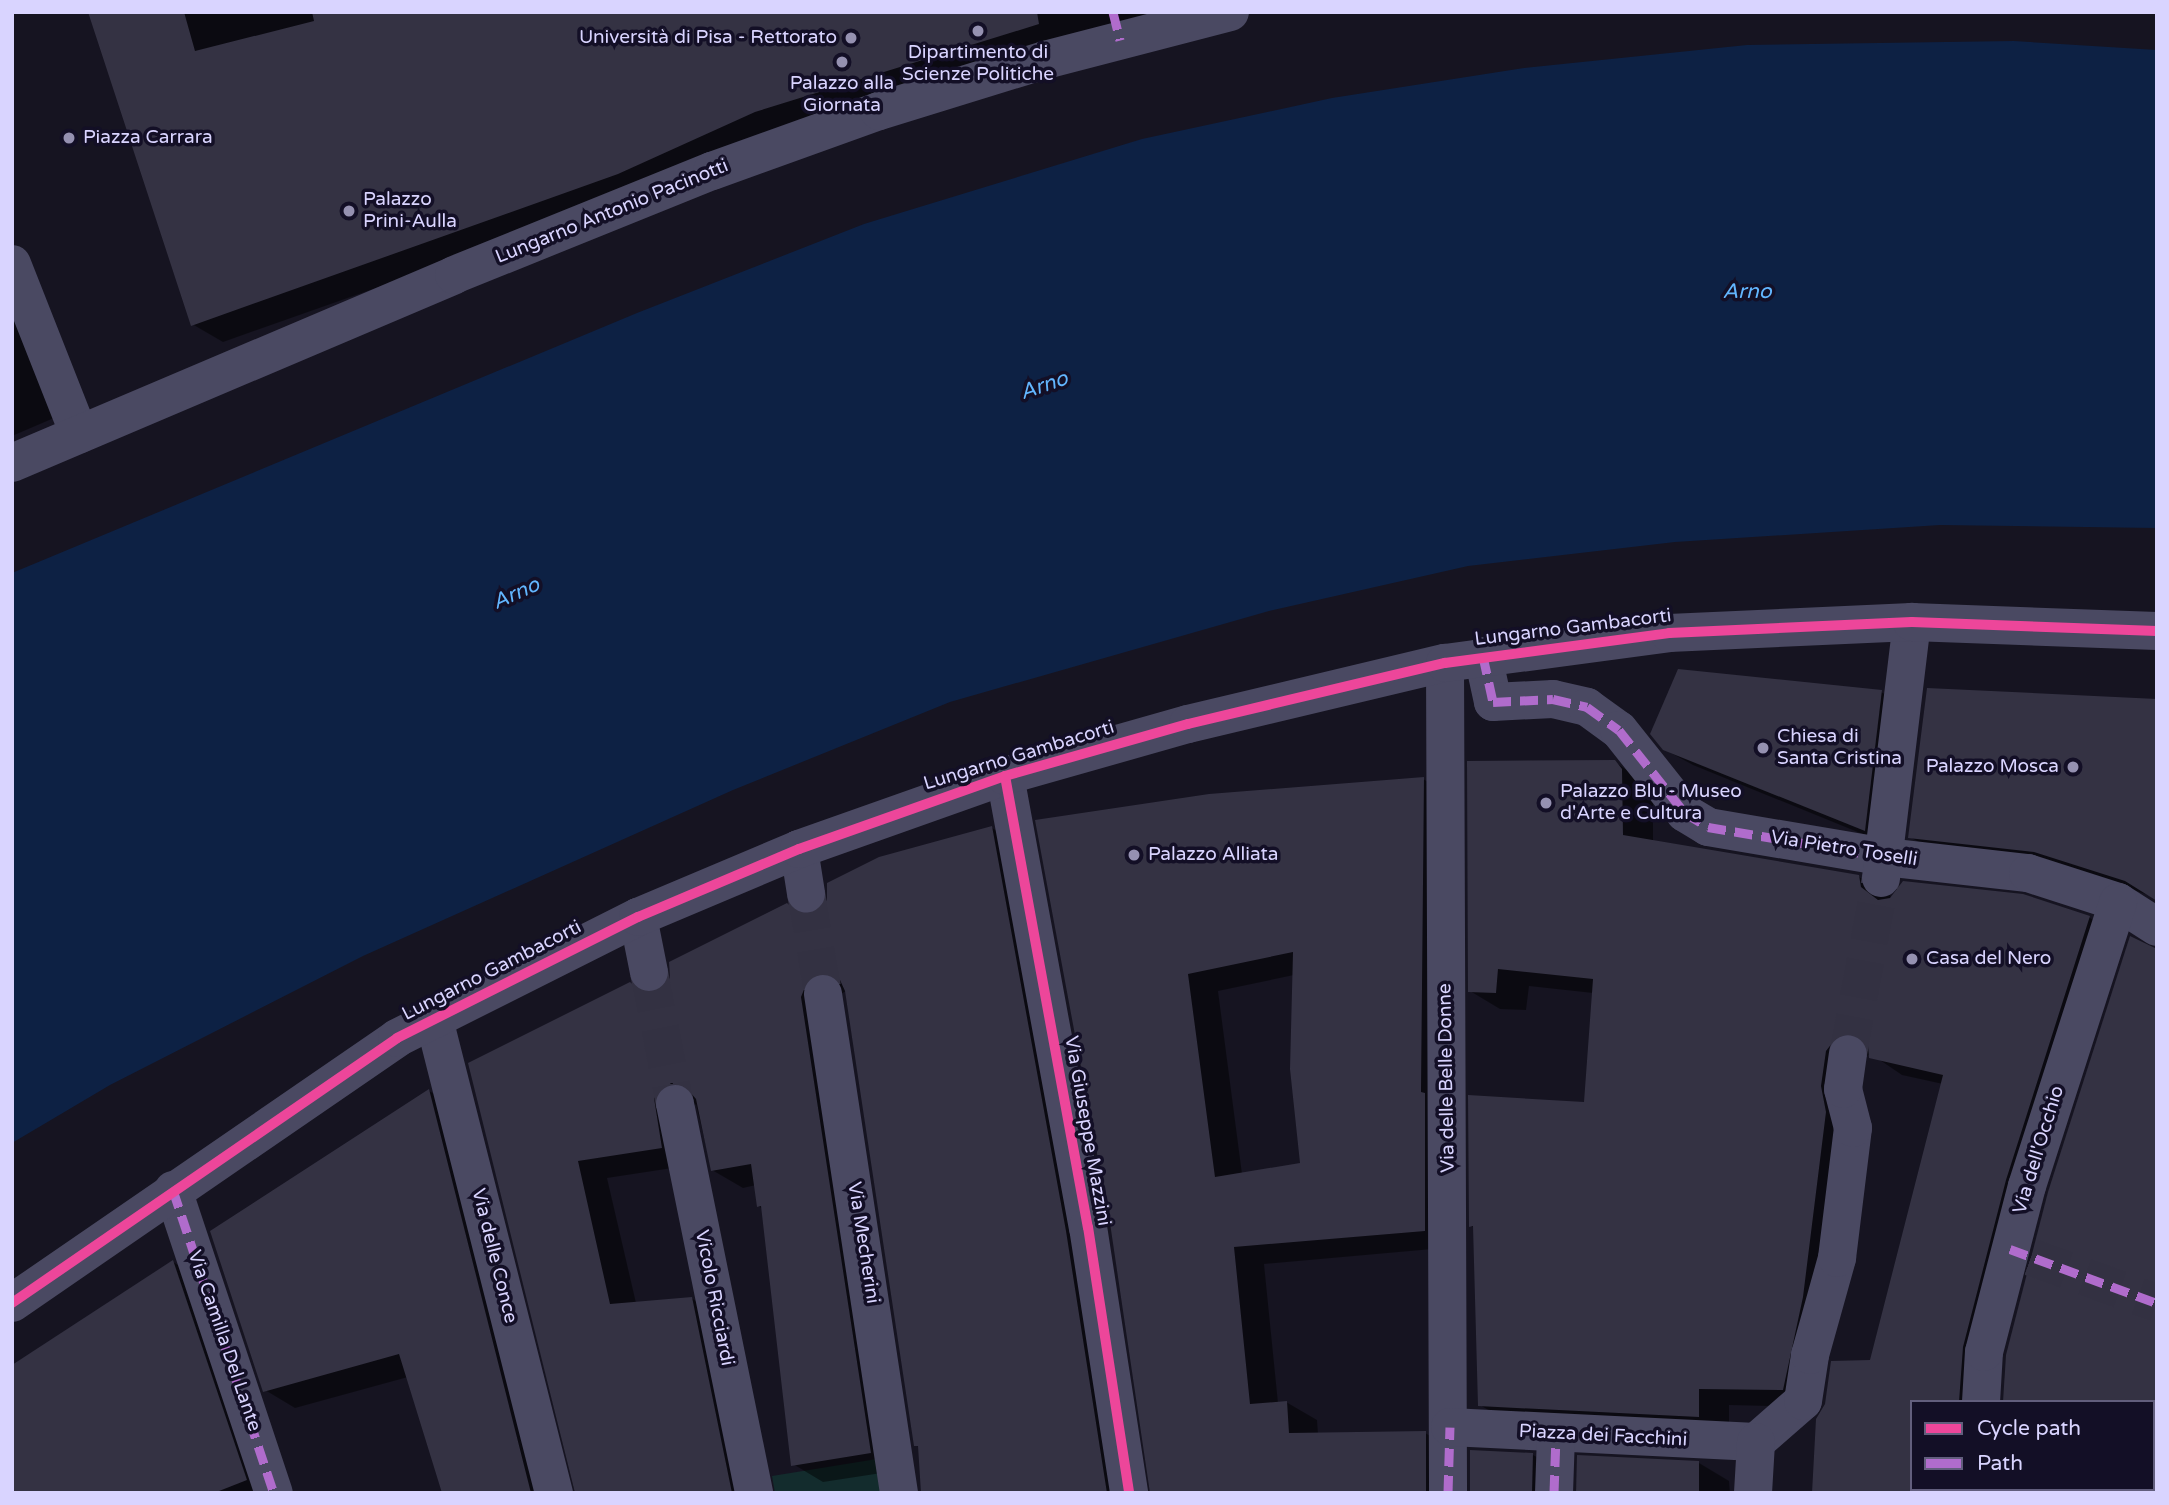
<!DOCTYPE html>
<html>
<head>
<meta charset="utf-8">
<style>
	body { margin:0 }
	#map { position:relative; width:2169px; height:1505px; overflow:hidden; background:#161421; font-family:"Varela Round",sans-serif }
	div>[style] { position:absolute }
	[style*='--x'] { left:calc(var(--x)*1px); top:calc(var(--y)*1px); width:calc(var(--w)*1px); rotate:calc(var(--a)*1deg) }
	.green>* { inset:0; background:#132c2d }
	.water>* { inset:0; background:#0d2144 }
	.shadow>* { inset:0; background:#0007 }
	.building>* { inset:0; background:#343243 }
	.minor-tunnel>* { height:38px; margin-top:-19px; transform-origin:0; background:repeating-linear-gradient(90deg,#333142 0 38px,transparent 0 57px) }
	.minor>* { height:38px; margin:-19px; padding:0 19px; transform-origin:19px; border-radius:19px; background:#4a4962 }
	.quiet>* { height:9px; margin-top:-4.5px; transform-origin:0; background:repeating-linear-gradient(90deg,#b06ccc 0 18px,transparent 0 27px) }
	.cycleway>* { height:10px; margin:-5px; padding:0 5px; transform-origin:5px; border-radius:5px; background:#ed469a }
	.dots>* { width:19px; height:19px; translate:-50% -50%; box-sizing:border-box; border:4px solid #130f26; border-radius:50% }
	span { translate:-50% -50%; white-space:nowrap; text-align:center; line-height:1.15; -webkit-text-stroke:7px #130f26; paint-order:stroke }
	.poi-label { font-size:19px; color:#d9d4ff }
	.right { translate:-100% -50%; text-align:right }
	.left { translate:0 -50%; text-align:left }
	.street-label { font-size:19px; color:#d9d4ff }
	.water-label { font-size:21px; color:#62b6ff; font-style:italic }
	.frame { position:absolute; inset:0; border:14px solid #d9d4ff; pointer-events:none }
	.legend { position:absolute; left:1910px; top:1400px; width:245px; height:91px; box-sizing:border-box; background:#130f26; border:2px solid #625e7d; margin:0; padding:9px 12px; list-style:none; font-size:21px; color:#d9d4ff }
	.legend li { display:flex; align-items:center; gap:14px; height:35px }
	.legend b { width:35px; border:2px solid #625e7d }
</style>
</head>
<body>
<div id="map">
	<div class="green">
		<i style="clip-path:polygon(883px 1458px,887px 1493px,775px 1493px,772px 1476px)"></i>
	</div>
	<div class="water">
		<i style="clip-path:polygon(2014px 41px,2157px 50px,2157px 528px,1940px 525px,1675px 542px,1468px 566px,1269px 611px,950px 702px,733px 790px,363px 956px,110px 1085px,12px 1143px,12px 573px,637px 313px,864px 224px,1142px 139px,1332px 98px,1524px 68px,1747px 45px)"></i>
	</div>
	<div class="shadow">
		<i style="clip-path:polygon(91px 12px,1158px 12px,223px 342px,192px 324px)"></i>
		<i style="clip-path:polygon(12px 271px,68px 412px,12px 436px)"></i>
		<i style="clip-path:polygon(1881px 692px,1909px 708px,1892px 846px,1693px 765px,1664px 749px)"></i>
		<i style="clip-path:polygon(2157px 702px,2152px 896px,2063px 868px,1940px 854px,1910px 837px)"></i>
		<i style="clip-path:polygon(1615px 762px,1653px 788px,1653px 842px,1859px 877px,1890px 894px,1891px 900px,2023px 896px,2090px 918px,2120px 935px,2036px 1197px,1992px 1402px,1912px 1402px,1912px 1489px,1996px 1489px,1990px 1493px,1814px 1493px,1871px 1362px,1943px 1084px,1902px 1075px,1871px 1054px,1861px 1058px,1812px 1407px,1729px 1405px,1729px 1434px,1510px 1423px,1480px 1405px,1475px 1228px,1471px 1226px,1586px 1104px,1593px 993px,1529px 986px,1526px 1010px,1500px 1009px,1470px 991px)"></i>
		<i style="clip-path:polygon(evenodd,1423px 779px,1454px 797px,1455px 1247px,1264px 1264px,1278px 1403px,1286px 1402px,1317px 1420px,1318px 1434px,1425px 1433px,1456px 1451px,1456px 1493px,1151px 1493px,1111px 1223px,1037px 821px,1423px 779px,1294px 975px,1302px 1165px,1242px 1174px,1218px 991px,1294px 975px)"></i>
		<i style="clip-path:polygon(992px 828px,1022px 846px,1134px 1493px,922px 1493px,920px 1448px,916px 1445px,846px 991px,839px 995px,901px 1470px,823px 1482px,793px 1464px,763px 1209px,758px 1206px,756px 1185px,743px 1188px,712px 1170px,696px 1104px,685px 1114px,692px 1165px,607px 1178px,636px 1303px,691px 1298px,722px 1316px,758px 1493px,575px 1493px,470px 1064px,630px 984px,648px 994px,664px 990px,787px 905px,804px 915px,820px 912px)"></i>
		<i style="clip-path:polygon(2157px 951px,2157px 1493px,1998px 1493px,2153px 1489px)"></i>
		<i style="clip-path:polygon(429px 1091px,459px 1108px,557px 1493px,444px 1493px,408px 1377px,295px 1408px,265px 1390px)"></i>
		<i style="clip-path:polygon(173px 1262px,204px 1280px,275px 1493px,12px 1493px)"></i>
		<i style="clip-path:polygon(1471px 1452px,1533px 1455px,1564px 1472px,1564px 1493px,1472px 1493px)"></i>
		<i style="clip-path:polygon(1579px 1457px,1699px 1463px,1729px 1481px,1730px 1493px,1576px 1493px)"></i>
	</div>
	<div class="building">
		<i style="clip-path:polygon(88px 12px,184px 12px,195px 51px,314px 21px,312px 12px,1037px 12px,1039px 24px,755px 112px,618px 174px,191px 326px)"></i>
		<i style="clip-path:polygon(1678px 669px,1882px 690px,1865px 831px,1663px 750px,1650px 734px)"></i>
		<i style="clip-path:polygon(1927px 688px,2157px 699px,2157px 901px,2125px 881px,2034px 852px,1908px 838px)"></i>
		<i style="clip-path:polygon(1615px 760px,1622px 769px,1623px 835px,1859px 875px,1861px 887px,1878px 900px,1890px 898px,1903px 881px,2023px 894px,2090px 916px,2006px 1180px,1963px 1347px,1959px 1402px,1912px 1402px,1912px 1493px,1812px 1493px,1816px 1419px,1825px 1404px,1831px 1361px,1870px 1360px,1943px 1075px,1869px 1058px,1868px 1045px,1852px 1033px,1839px 1034px,1826px 1051px,1821px 1086px,1826px 1112px,1803px 1297px,1783px 1390px,1699px 1389px,1699px 1417px,1478px 1406px,1473px 1226px,1469px 1227px,1468px 1095px,1584px 1102px,1593px 979px,1498px 969px,1496px 993px,1468px 992px,1467px 761px)"></i>
		<i style="clip-path:polygon(evenodd,1424px 777px,1421px 1092px,1425px 1093px,1425px 1231px,1234px 1247px,1250px 1404px,1287px 1401px,1289px 1433px,1426px 1431px,1426px 1493px,1150px 1493px,1110px 1223px,1035px 820px,1209px 794px,1424px 777px,1293px 952px,1290px 1069px,1300px 1163px,1215px 1177px,1188px 974px,1293px 952px)"></i>
		<i style="clip-path:polygon(992px 826px,1066px 1231px,1107px 1493px,921px 1493px,918px 1446px,914px 1446px,845px 991px,840px 980px,820px 972px,809px 977px,801px 997px,871px 1453px,791px 1466px,761px 1206px,757px 1207px,751px 1164px,711px 1171px,696px 1099px,683px 1084px,671px 1083px,654px 1098px,662px 1148px,578px 1161px,610px 1304px,692px 1297px,732px 1493px,575px 1493px,468px 1063px,630px 982px,643px 993px,663px 989px,670px 978px,669px 962px,787px 903px,799px 914px,819px 910px,827px 900px,827px 883px,879px 857px)"></i>
		<i style="clip-path:polygon(2130px 936px,2157px 949px,2157px 1402px,2003px 1402px,2006px 1355px,2048px 1192px)"></i>
		<i style="clip-path:polygon(429px 1089px,531px 1493px,442px 1493px,399px 1354px,263px 1392px,210px 1231px)"></i>
		<i style="clip-path:polygon(173px 1260px,247px 1480px,214px 1493px,12px 1493px,12px 1365px)"></i>
		<i style="clip-path:polygon(1470px 1450px,1533px 1453px,1532px 1493px,1470px 1493px)"></i>
		<i style="clip-path:polygon(1577px 1455px,1699px 1461px,1699px 1493px,1576px 1493px)"></i>
	</div>
	<div class="minor-tunnel">
		<i style="--x:806;--y:893;--w:102;--a:80.4"></i>
		<i style="--x:649;--y:972;--w:135;--a:78.9"></i>
		<i style="--x:1848;--y:1054;--w:179;--a:-79.4"></i>
		<i style="--x:2031;--y:1257;--w:134;--a:20.1"></i>
	</div>
	<div class="minor">
		<i style="--x:12;--y:264;--w:183;--a:68.5"></i>
		<i style="--x:12;--y:463;--w:480;--a:-23"></i>
		<i style="--x:454;--y:275;--w:278;--a:-22"></i>
		<i style="--x:712;--y:171;--w:177;--a:-19.8"></i>
		<i style="--x:879;--y:111;--w:174;--a:-17.1"></i>
		<i style="--x:1045;--y:60;--w:191;--a:-14.5"></i>
		<i style="--x:1483;--y:656;--w:47;--a:77.7"></i>
		<i style="--x:1493;--y:702;--w:60;--a:-2.9"></i>
		<i style="--x:1553;--y:699;--w:35;--a:13"></i>
		<i style="--x:1587;--y:707;--w:39;--a:36"></i>
		<i style="--x:1619;--y:730;--w:106;--a:51.5"></i>
		<i style="--x:1685;--y:813;--w:27;--a:31"></i>
		<i style="--x:1708;--y:827;--w:180;--a:9.6"></i>
		<i style="--x:1885;--y:857;--w:144;--a:6.4"></i>
		<i style="--x:2028;--y:873;--w:95;--a:17.9"></i>
		<i style="--x:2118;--y:902;--w:46;--a:32.7"></i>
		<i style="--x:1445;--y:663;--w:830;--a:89.79"></i>
		<i style="--x:1005;--y:776;--w:459;--a:79.6"></i>
		<i style="--x:1088;--y:1227;--w:269;--a:81.2"></i>
		<i style="--x:799;--y:849;--w:45;--a:81"></i>
		<i style="--x:1881;--y:878;--w:258;--a:-83.1"></i>
		<i style="--x:638;--y:917;--w:56;--a:78.7"></i>
		<i style="--x:823;--y:994;--w:505;--a:81.34"></i>
		<i style="--x:434;--y:1019;--w:489;--a:75.8"></i>
		<i style="--x:675;--y:1104;--w:397;--a:78.5"></i>
		<i style="--x:173;--y:1190;--w:319;--a:71.6"></i>
		<i style="--x:12;--y:1303;--w:467;--a:-34.5"></i>
		<i style="--x:397;--y:1038;--w:270;--a:-26.7"></i>
		<i style="--x:638;--y:917;--w:175;--a:-22.9"></i>
		<i style="--x:799;--y:849;--w:219;--a:-19.5"></i>
		<i style="--x:1005;--y:776;--w:190;--a:-15.9"></i>
		<i style="--x:1188;--y:724;--w:264;--a:-13.4"></i>
		<i style="--x:1445;--y:663;--w:226;--a:-7.6"></i>
		<i style="--x:1669;--y:633;--w:243;--a:-2.6"></i>
		<i style="--x:1912;--y:622;--w:245;--a:2.1"></i>
		<i style="--x:1981;--y:1402;--w:50;--a:-86.6"></i>
		<i style="--x:1984;--y:1352;--w:171;--a:-75.5"></i>
		<i style="--x:2027;--y:1186;--w:298;--a:-72.2"></i>
		<i style="--x:1450;--y:1427;--w:306;--a:2.8"></i>
		<i style="--x:1756;--y:1442;--w:62;--a:-41.1"></i>
		<i style="--x:1803;--y:1401;--w:47;--a:-81.3"></i>
		<i style="--x:1810;--y:1355;--w:101;--a:-74.4"></i>
		<i style="--x:1837;--y:1258;--w:131;--a:-83"></i>
		<i style="--x:1853;--y:1128;--w:40;--a:-104.4"></i>
		<i style="--x:1843;--y:1089;--w:35;--a:-82"></i>
		<i style="--x:1554;--y:1493;--w:58;--a:-88"></i>
		<i style="--x:1753;--y:1493;--w:51;--a:-86.6"></i>
		<i style="--x:1975;--y:1493;--w:4;--a:-90"></i>
	</div>
	<div class="quiet">
		<i style="--x:1113;--y:12;--w:29;--a:76"></i>
		<i style="--x:1483;--y:656;--w:47;--a:77.7"></i>
		<i style="--x:1493;--y:702;--w:60;--a:-2.9"></i>
		<i style="--x:1553;--y:699;--w:35;--a:13"></i>
		<i style="--x:1587;--y:707;--w:39;--a:36"></i>
		<i style="--x:1619;--y:730;--w:106;--a:51.5"></i>
		<i style="--x:1685;--y:813;--w:27;--a:31"></i>
		<i style="--x:1708;--y:827;--w:180;--a:9.6"></i>
		<i style="--x:173;--y:1190;--w:319;--a:71.6"></i>
		<i style="--x:2010;--y:1249;--w:157;--a:20.2"></i>
		<i style="--x:1448;--y:1493;--w:66;--a:-88.3"></i>
		<i style="--x:1554;--y:1493;--w:58;--a:-88"></i>
	</div>
	<div class="cycleway">
		<i style="--x:1005;--y:776;--w:459;--a:79.6"></i>
		<i style="--x:1088;--y:1227;--w:269;--a:81.2"></i>
		<i style="--x:12;--y:1303;--w:467;--a:-34.5"></i>
		<i style="--x:397;--y:1038;--w:270;--a:-26.7"></i>
		<i style="--x:638;--y:917;--w:175;--a:-22.9"></i>
		<i style="--x:799;--y:849;--w:219;--a:-19.5"></i>
		<i style="--x:1005;--y:776;--w:190;--a:-15.9"></i>
		<i style="--x:1188;--y:724;--w:264;--a:-13.4"></i>
		<i style="--x:1445;--y:663;--w:226;--a:-7.6"></i>
		<i style="--x:1669;--y:633;--w:243;--a:-2.6"></i>
		<i style="--x:1912;--y:622;--w:245;--a:2.1"></i>
	</div>
	<div class="dots">
		<i style="left:978px;top:31px;background:#9591b1"></i>
		<i style="left:851px;top:38px;background:#9591b1"></i>
		<i style="left:842px;top:62px;background:#9591b1"></i>
		<i style="left:69px;top:138px;background:#9591b1"></i>
		<i style="left:349px;top:211px;background:#9591b1"></i>
		<i style="left:1763px;top:748px;background:#9591b1"></i>
		<i style="left:2073px;top:767px;background:#9591b1"></i>
		<i style="left:1546px;top:803px;background:#9591b1"></i>
		<i style="left:1134px;top:855px;background:#9591b1"></i>
		<i style="left:1912px;top:959px;background:#9591b1"></i>
	</div>
	<div class="poi-label">
		<span class="right" style="left:837px;top:38px">Università di Pisa - Rettorato</span>
		<span style="left:978px;top:64px">Dipartimento di<br>Scienze Politiche</span>
		<span style="left:842px;top:95px">Palazzo alla<br>Giornata</span>
		<span class="left" style="left:83px;top:138px">Piazza Carrara</span>
		<span class="left" style="left:363px;top:211px">Palazzo<br>Prini-Aulla</span>
		<span class="left" style="left:1777px;top:748px">Chiesa di<br>Santa Cristina</span>
		<span class="right" style="left:2059px;top:767px">Palazzo Mosca</span>
		<span class="left" style="left:1560px;top:803px">Palazzo Blu - Museo<br>d'Arte e Cultura</span>
		<span class="left" style="left:1148px;top:855px">Palazzo Alliata</span>
		<span class="left" style="left:1926px;top:959px">Casa del Nero</span>
	</div>
	<div class="street-label">
		<span style="left:612px;top:212px;rotate:-22deg">Lungarno Antonio Pacinotti</span>
		<span style="left:1573px;top:628px;rotate:-7deg">Lungarno Gambacorti</span>
		<span style="left:1019px;top:756px;rotate:-17deg">Lungarno Gambacorti</span>
		<span style="left:1844px;top:849px;rotate:9deg">Via Pietro Toselli</span>
		<span style="left:492px;top:971px;rotate:-27deg">Lungarno Gambacorti</span>
		<span style="left:1447px;top:1078px;rotate:-91deg">Via delle Belle Donne</span>
		<span style="left:1087px;top:1131px;rotate:80deg">Via Giuseppe Mazzini</span>
		<span style="left:2039px;top:1150px;rotate:-73deg">Via dell'Occhio</span>
		<span style="left:863px;top:1243px;rotate:81deg">Via Mecherini</span>
		<span style="left:494px;top:1256px;rotate:76deg">Via delle Conce</span>
		<span style="left:714px;top:1298px;rotate:79deg">Vicolo Ricciardi</span>
		<span style="left:224px;top:1341px;rotate:71deg">Via Camilla Del Lante</span>
		<span style="left:1603px;top:1436px;rotate:3deg">Piazza dei Facchini</span>
	</div>
	<div class="water-label">
		<span style="left:1747px;top:292px">Arno</span>
		<span style="left:1044px;top:386px;rotate:-19deg">Arno</span>
		<span style="left:516px;top:594px;rotate:-24deg">Arno</span>
	</div>
	<div class="frame"></div>
	<ul class="legend">
	<li><b style="height:9px;background:#ed469a"></b>Cycle path</li>
	<li><b style="height:9px;background:#b06ccc"></b>Path</li>
	</ul>
</div>
</body>
</html>
